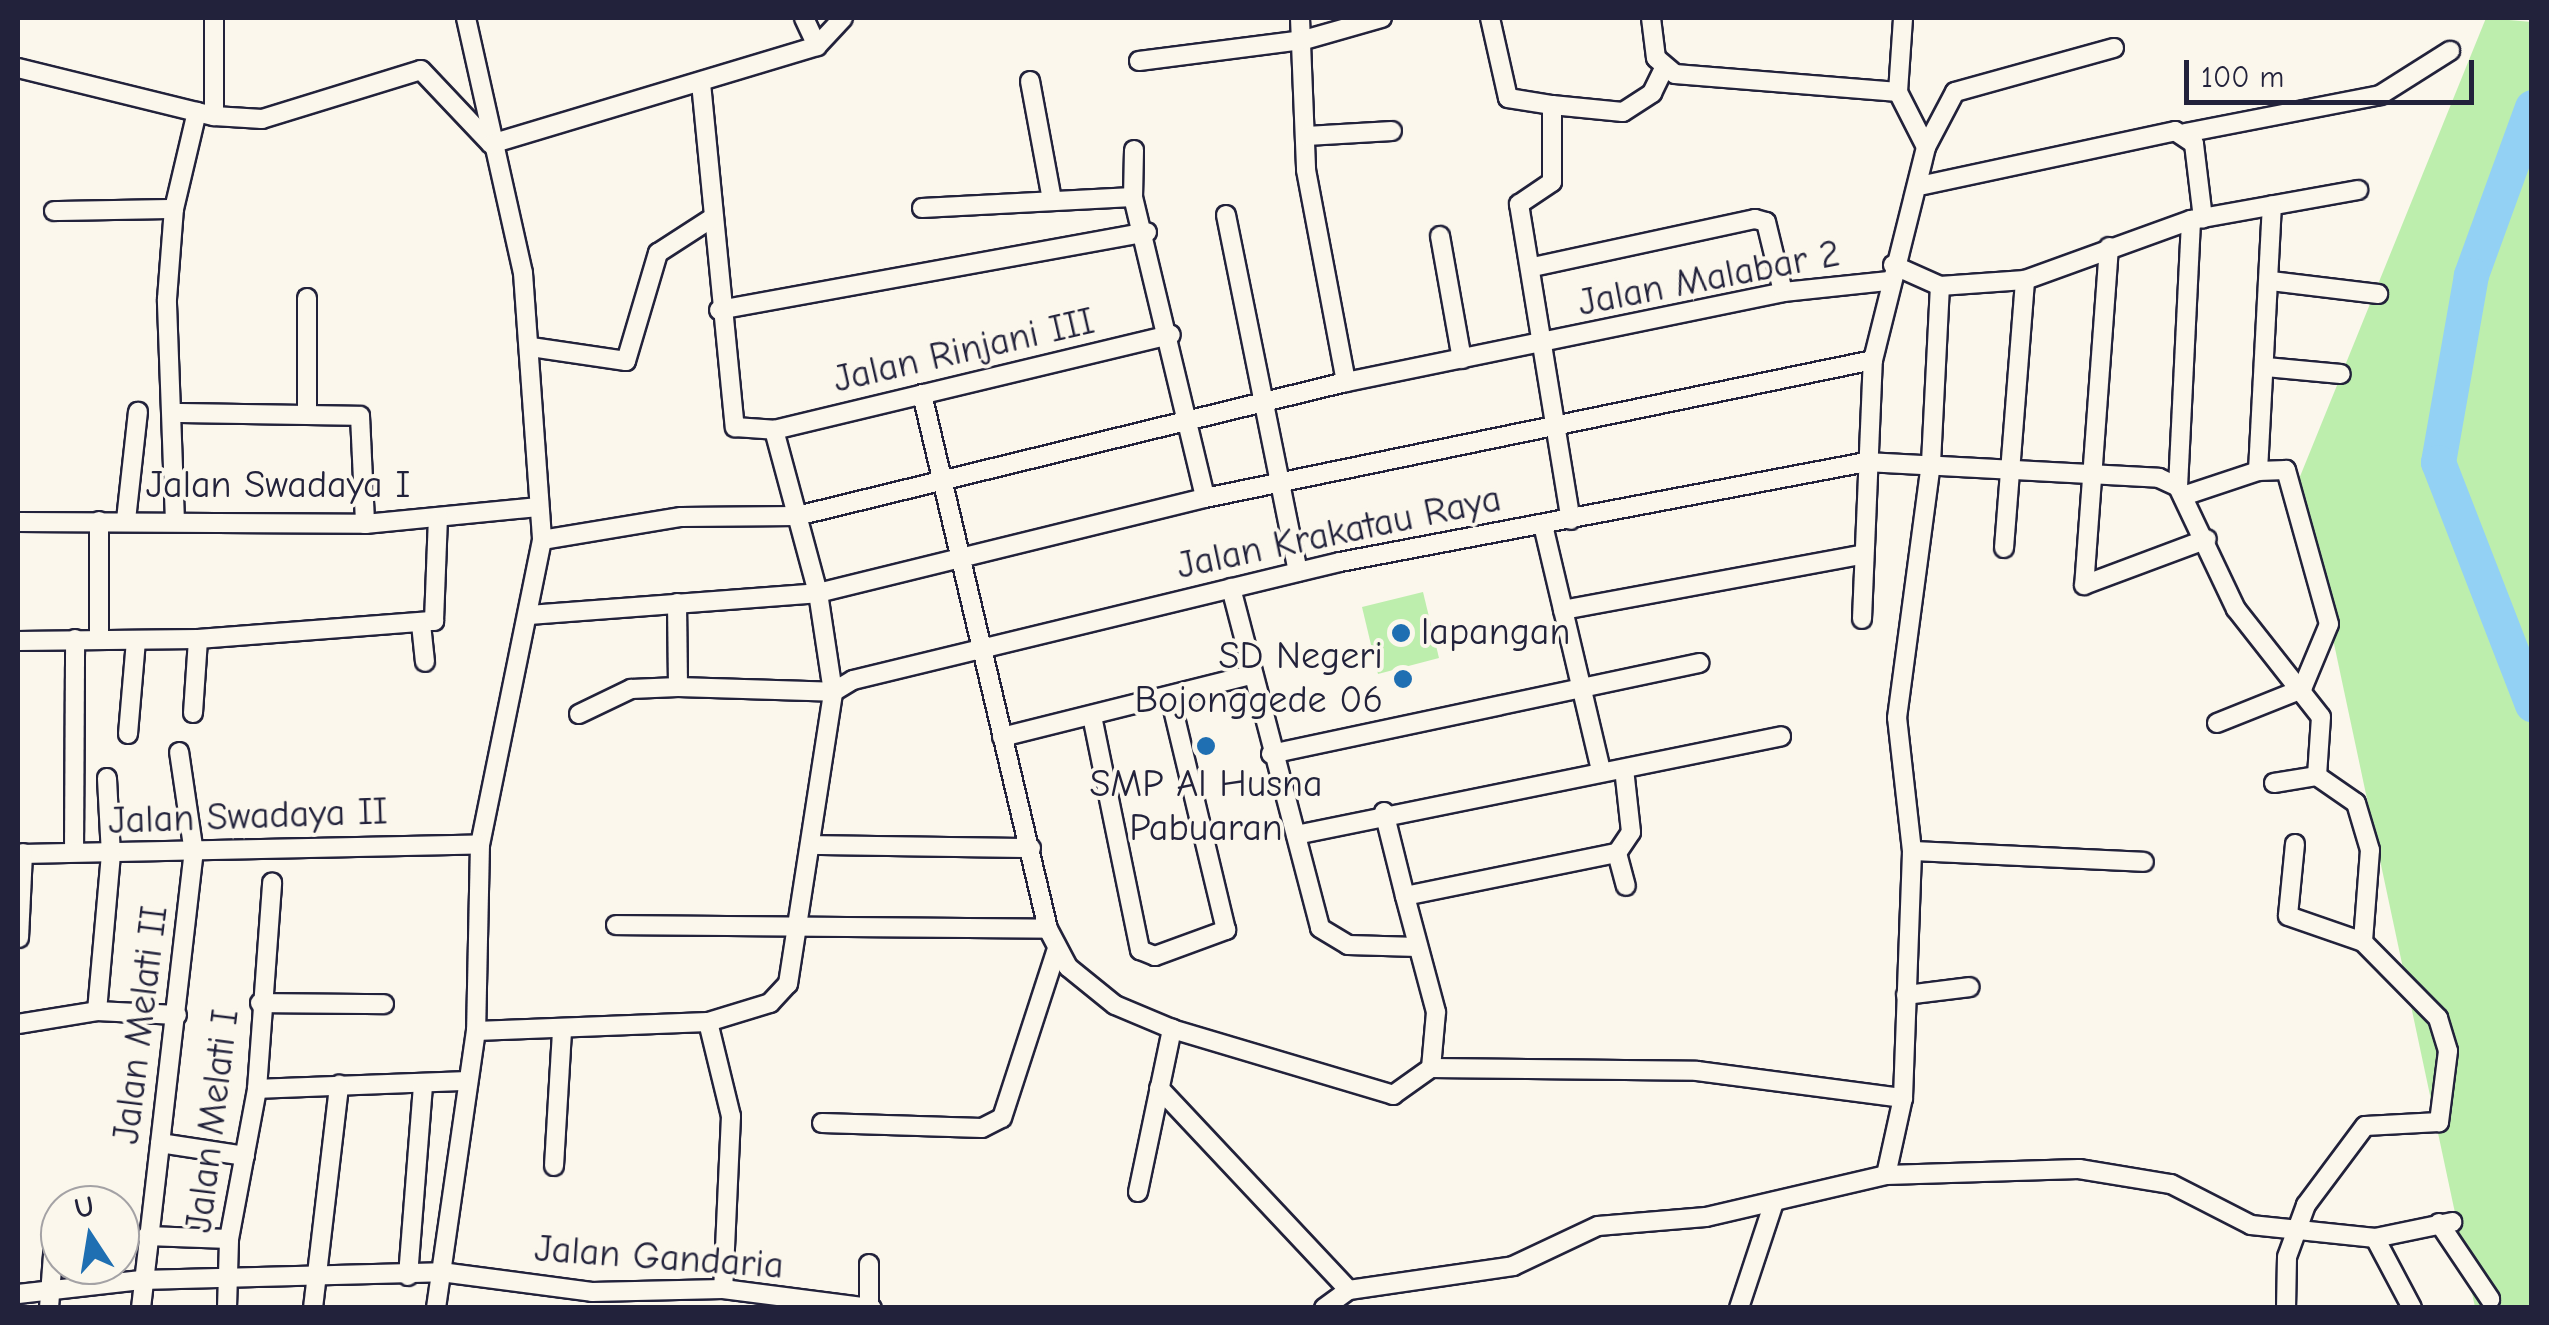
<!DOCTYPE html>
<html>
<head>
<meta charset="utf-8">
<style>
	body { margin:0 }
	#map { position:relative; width:2549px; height:1325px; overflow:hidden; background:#fbf7ec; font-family:"Comic Neue",sans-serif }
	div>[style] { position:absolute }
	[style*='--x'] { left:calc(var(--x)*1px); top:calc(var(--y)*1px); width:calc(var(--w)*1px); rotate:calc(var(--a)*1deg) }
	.green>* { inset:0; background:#bdeead }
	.river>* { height:35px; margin:-17.5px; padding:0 17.5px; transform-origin:17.5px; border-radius:17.5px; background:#93d1f4 }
	.roads { filter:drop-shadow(2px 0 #22223b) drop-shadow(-2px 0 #22223b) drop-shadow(0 2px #22223b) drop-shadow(0 -2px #22223b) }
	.minor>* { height:18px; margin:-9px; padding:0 9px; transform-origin:9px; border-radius:9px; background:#fbf7ec }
	.dots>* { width:28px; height:28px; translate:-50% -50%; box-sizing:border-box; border:5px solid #fbf7ec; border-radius:50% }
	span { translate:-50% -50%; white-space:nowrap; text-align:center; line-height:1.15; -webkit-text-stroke:8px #fbf7ec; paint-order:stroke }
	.street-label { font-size:38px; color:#22223b }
	.poi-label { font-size:38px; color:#22223b }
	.left { translate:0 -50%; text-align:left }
	.right { translate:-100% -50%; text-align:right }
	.frame { position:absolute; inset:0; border:20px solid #22223b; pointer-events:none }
	.north { position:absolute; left:40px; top:1185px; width:100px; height:100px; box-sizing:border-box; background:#fbf7ec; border:2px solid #a4a2a5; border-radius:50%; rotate:348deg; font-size:28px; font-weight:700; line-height:40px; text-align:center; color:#22223b }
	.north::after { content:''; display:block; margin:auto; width:35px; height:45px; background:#1f6fb2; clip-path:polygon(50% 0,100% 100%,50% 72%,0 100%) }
	.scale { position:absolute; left:2184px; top:60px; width:290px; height:45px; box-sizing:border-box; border:5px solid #22223b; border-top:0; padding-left:12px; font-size:30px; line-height:35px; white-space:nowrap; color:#22223b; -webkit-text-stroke:8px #fbf7ec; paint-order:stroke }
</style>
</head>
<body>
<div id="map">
	<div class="green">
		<i style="clip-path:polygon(2486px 18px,2532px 22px,2531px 1307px,2475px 1307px,2299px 479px)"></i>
		<i style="clip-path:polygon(1423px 592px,1439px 658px,1378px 674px,1362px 607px)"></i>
	</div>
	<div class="river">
		<i style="--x:2532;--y:107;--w:179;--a:110"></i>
		<i style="--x:2471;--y:275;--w:190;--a:100"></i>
		<i style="--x:2438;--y:462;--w:260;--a:68.8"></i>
	</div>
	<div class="roads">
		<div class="minor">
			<i style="--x:214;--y:18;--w:98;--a:90"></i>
			<i style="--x:466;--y:18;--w:261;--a:77.4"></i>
			<i style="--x:523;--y:273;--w:268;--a:85.9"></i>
			<i style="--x:542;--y:540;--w:310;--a:101.5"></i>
			<i style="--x:480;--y:844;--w:187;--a:91.2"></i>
			<i style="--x:804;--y:18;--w:31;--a:65"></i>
			<i style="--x:1300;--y:18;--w:152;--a:87.7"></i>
			<i style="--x:1306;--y:170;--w:216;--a:79.3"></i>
			<i style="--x:1490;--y:18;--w:82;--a:77.3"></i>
			<i style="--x:1508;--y:98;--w:45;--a:9"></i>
			<i style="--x:1552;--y:105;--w:77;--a:90"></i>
			<i style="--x:1552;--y:182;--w:40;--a:146"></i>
			<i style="--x:1519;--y:204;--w:320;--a:80.7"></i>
			<i style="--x:1651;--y:18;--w:40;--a:82.9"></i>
			<i style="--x:1656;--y:58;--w:25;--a:40"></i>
			<i style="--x:1675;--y:74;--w:224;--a:4.6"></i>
			<i style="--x:1139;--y:61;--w:166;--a:-7.3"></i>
			<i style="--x:1304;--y:40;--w:81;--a:-15.8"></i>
			<i style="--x:18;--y:68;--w:202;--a:13.8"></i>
			<i style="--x:214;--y:116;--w:48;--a:3.6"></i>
			<i style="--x:262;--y:119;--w:166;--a:-17.1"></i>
			<i style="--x:421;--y:70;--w:102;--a:46.6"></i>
			<i style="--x:1030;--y:81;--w:115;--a:79.5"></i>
			<i style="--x:701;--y:83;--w:346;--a:84.4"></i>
			<i style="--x:735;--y:427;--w:39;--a:4"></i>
			<i style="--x:774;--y:430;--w:408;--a:-13.5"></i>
			<i style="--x:1552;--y:105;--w:71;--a:5.6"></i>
			<i style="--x:1623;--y:112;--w:35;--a:-33"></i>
			<i style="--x:1652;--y:93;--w:25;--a:-64"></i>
			<i style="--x:2185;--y:133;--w:199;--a:-11"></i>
			<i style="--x:2380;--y:95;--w:83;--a:-32.2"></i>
			<i style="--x:1307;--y:136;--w:85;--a:-3.4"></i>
			<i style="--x:491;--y:144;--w:340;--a:-16.7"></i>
			<i style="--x:817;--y:46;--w:38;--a:-47"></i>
			<i style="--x:1926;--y:147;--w:62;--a:-62.2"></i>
			<i style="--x:1955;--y:92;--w:165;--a:-15.5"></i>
			<i style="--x:1134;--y:150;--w:47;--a:91.2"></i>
			<i style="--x:1133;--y:197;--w:309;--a:76.5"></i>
			<i style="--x:1924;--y:185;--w:257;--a:-12.1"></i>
			<i style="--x:2175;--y:131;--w:23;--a:34"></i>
			<i style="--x:2194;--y:144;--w:75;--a:83.1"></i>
			<i style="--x:922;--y:208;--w:211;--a:-3"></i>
			<i style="--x:54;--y:211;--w:120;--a:-1"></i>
			<i style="--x:1226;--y:215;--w:364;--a:78.6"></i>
			<i style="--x:1440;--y:236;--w:125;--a:79.9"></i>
			<i style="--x:2109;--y:247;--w:339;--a:94.2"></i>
			<i style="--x:2084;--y:585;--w:131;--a:-20.5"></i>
			<i style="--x:1893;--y:265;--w:51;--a:24.1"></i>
			<i style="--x:1940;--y:286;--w:85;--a:-4"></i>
			<i style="--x:2025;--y:280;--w:177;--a:-19.9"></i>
			<i style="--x:2191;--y:220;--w:170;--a:-10.2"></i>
			<i style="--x:1533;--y:267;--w:227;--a:-12.2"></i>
			<i style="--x:1755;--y:219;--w:11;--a:15"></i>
			<i style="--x:1766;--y:222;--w:72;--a:76.3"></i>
			<i style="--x:2271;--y:281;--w:108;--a:6.9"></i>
			<i style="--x:307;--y:298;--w:112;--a:90"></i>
			<i style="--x:719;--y:310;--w:435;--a:-10.3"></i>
			<i style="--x:531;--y:347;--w:96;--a:8.4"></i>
			<i style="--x:626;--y:361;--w:113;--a:-73.5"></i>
			<i style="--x:658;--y:253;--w:64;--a:-32.9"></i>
			<i style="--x:2266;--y:367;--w:75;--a:5.3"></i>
			<i style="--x:922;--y:394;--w:550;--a:76.75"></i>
			<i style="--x:1048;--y:929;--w:43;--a:62.2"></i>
			<i style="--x:1068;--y:967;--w:60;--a:39"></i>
			<i style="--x:1115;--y:1005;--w:62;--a:22.8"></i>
			<i style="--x:1172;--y:1029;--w:231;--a:16.6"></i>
			<i style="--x:1393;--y:1095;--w:47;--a:-35.4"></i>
			<i style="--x:1431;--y:1068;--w:56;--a:-84.9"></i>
			<i style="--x:1436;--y:1012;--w:120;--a:-105"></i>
			<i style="--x:174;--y:413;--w:186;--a:0.9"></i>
			<i style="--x:360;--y:416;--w:108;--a:87.3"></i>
			<i style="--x:2178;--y:487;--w:267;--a:-87.2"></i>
			<i style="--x:2183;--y:496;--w:79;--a:-18.4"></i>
			<i style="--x:126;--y:520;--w:109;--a:-83.7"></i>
			<i style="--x:99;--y:521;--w:116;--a:90"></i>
			<i style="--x:18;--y:522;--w:347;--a:0.3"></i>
			<i style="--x:365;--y:524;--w:174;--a:-5.6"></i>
			<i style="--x:175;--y:522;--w:223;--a:-92.1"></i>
			<i style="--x:167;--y:299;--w:90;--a:-85.6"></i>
			<i style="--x:174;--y:209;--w:100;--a:-76.7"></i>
			<i style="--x:1543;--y:525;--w:252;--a:76.7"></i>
			<i style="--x:542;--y:540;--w:141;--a:-9.4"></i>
			<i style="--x:681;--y:517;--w:116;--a:-0.5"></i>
			<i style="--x:797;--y:516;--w:565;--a:-13.72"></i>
			<i style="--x:1346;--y:382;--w:446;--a:-11.6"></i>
			<i style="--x:1783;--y:292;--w:105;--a:-6"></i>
			<i style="--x:2004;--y:548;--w:269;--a:-85.5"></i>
			<i style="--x:1231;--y:588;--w:351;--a:75.3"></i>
			<i style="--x:1320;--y:928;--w:33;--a:31"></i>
			<i style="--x:1348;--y:945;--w:70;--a:1.6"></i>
			<i style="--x:677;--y:603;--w:84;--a:89.3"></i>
			<i style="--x:678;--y:687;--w:155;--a:1.8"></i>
			<i style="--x:1563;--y:610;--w:302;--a:-10.5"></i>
			<i style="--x:528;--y:615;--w:291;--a:-4.3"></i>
			<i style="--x:818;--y:593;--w:398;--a:-13.8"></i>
			<i style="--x:1205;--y:498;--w:682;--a:-11.67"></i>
			<i style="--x:1862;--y:619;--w:259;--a:-87.6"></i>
			<i style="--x:1873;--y:360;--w:219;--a:-76"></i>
			<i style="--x:1926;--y:147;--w:62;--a:-117"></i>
			<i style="--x:1898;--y:92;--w:74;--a:-86.1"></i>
			<i style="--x:421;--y:624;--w:38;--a:84"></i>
			<i style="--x:18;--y:641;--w:180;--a:-0.6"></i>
			<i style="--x:198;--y:639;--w:237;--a:-4.4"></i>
			<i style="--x:434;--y:621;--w:104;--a:-87.8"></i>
			<i style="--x:833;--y:692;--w:23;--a:-31"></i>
			<i style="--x:853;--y:680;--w:501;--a:-13.62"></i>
			<i style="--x:1340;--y:562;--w:535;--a:-10.76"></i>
			<i style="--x:1866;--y:462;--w:293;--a:3.1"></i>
			<i style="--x:2159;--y:478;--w:21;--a:25"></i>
			<i style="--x:2178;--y:487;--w:135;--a:64.6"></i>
			<i style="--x:2236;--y:609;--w:137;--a:51.8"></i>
			<i style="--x:2321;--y:717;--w:59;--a:93.9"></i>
			<i style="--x:2317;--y:776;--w:47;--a:34.7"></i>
			<i style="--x:2356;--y:803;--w:49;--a:73.4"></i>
			<i style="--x:2370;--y:850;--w:92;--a:94.4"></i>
			<i style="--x:2363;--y:942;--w:107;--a:45.4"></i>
			<i style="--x:2438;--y:1018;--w:34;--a:73"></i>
			<i style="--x:2448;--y:1051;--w:72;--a:97.2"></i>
			<i style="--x:2439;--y:1122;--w:74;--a:176.9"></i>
			<i style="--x:2365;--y:1126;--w:99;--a:126.8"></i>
			<i style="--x:2306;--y:1205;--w:55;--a:110.1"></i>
			<i style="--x:2287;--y:1257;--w:51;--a:91.1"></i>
			<i style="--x:193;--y:713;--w:74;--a:-86.1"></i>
			<i style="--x:579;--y:714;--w:58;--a:-25.7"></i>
			<i style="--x:631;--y:689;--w:47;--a:-2.4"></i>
			<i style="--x:1092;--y:716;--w:239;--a:78.4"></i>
			<i style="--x:1140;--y:950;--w:16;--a:22"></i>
			<i style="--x:1155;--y:956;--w:76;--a:-20.1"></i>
			<i style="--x:1226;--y:930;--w:240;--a:-103.5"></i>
			<i style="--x:2217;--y:723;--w:92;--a:-21.8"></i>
			<i style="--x:2302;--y:689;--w:70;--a:-67.4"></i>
			<i style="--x:2329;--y:624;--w:160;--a:-105.6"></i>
			<i style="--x:2286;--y:470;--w:28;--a:178"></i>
			<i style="--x:2258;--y:471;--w:266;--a:-87"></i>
			<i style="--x:128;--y:734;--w:93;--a:-85.1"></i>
			<i style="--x:1002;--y:737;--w:257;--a:-14"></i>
			<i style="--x:1271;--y:754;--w:438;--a:-12"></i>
			<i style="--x:2274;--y:783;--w:44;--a:-9.2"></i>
			<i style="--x:1384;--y:812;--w:87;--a:76"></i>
			<i style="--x:1405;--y:896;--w:216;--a:-11.5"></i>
			<i style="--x:1617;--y:853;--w:25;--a:-56"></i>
			<i style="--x:1631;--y:832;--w:63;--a:-96.3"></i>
			<i style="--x:1296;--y:835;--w:495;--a:-11.5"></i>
			<i style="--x:2295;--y:844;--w:72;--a:95.6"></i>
			<i style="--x:2288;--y:916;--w:79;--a:19.1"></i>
			<i style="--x:813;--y:845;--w:218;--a:0.8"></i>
			<i style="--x:1912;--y:851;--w:232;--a:2.7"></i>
			<i style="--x:74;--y:852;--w:213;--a:-89.7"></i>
			<i style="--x:1617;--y:853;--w:34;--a:75"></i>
			<i style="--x:18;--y:854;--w:462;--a:-1.2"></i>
			<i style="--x:616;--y:925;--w:432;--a:0.5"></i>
			<i style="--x:19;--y:938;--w:85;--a:-87.3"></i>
			<i style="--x:1906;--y:995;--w:64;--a:-7.1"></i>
			<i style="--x:260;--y:1003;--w:124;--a:0.5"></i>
			<i style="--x:97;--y:1011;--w:157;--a:-84.9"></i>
			<i style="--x:111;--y:855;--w:77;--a:-93"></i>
			<i style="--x:708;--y:1022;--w:97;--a:76.3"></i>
			<i style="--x:731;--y:1116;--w:173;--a:92.6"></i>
			<i style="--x:18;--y:1024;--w:80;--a:-9.3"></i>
			<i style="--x:97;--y:1011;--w:80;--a:2.9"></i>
			<i style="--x:1431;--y:1068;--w:266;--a:0.6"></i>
			<i style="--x:1697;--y:1071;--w:208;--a:7.5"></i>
			<i style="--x:1159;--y:1088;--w:277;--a:46.8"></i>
			<i style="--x:257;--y:1089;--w:209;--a:-2.2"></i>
			<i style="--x:822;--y:1123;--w:160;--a:1.8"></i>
			<i style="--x:982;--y:1128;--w:22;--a:-27"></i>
			<i style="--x:1002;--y:1118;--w:178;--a:-72"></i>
			<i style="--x:160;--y:1143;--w:86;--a:8.7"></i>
			<i style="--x:554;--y:1166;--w:136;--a:-86.6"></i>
			<i style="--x:1886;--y:1175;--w:79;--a:-77.6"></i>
			<i style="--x:1903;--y:1098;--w:247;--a:-87.9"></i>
			<i style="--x:1912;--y:851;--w:134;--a:-96.4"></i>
			<i style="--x:1897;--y:718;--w:257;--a:-82.4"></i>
			<i style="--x:1931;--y:463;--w:177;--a:-87.1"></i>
			<i style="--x:1138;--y:1192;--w:167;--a:-78.2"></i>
			<i style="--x:2439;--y:1223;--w:92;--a:56.1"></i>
			<i style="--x:147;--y:1236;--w:82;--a:2.1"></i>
			<i style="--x:2375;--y:1238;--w:79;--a:62.1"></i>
			<i style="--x:408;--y:1276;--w:191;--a:-85.5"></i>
			<i style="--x:18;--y:1294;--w:124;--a:-6.5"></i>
			<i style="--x:141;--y:1280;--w:300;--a:-1.5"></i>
			<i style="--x:441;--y:1272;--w:152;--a:7.5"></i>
			<i style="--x:592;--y:1292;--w:131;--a:-1.3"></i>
			<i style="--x:723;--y:1289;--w:150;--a:7.3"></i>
			<i style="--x:869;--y:1306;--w:42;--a:-90"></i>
			<i style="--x:49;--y:1308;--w:66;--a:-85.7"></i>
			<i style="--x:141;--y:1308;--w:458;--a:-83.4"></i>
			<i style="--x:194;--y:853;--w:102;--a:-98.4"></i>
			<i style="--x:227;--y:1308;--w:69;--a:-88.3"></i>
			<i style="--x:229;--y:1239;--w:153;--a:-79.4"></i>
			<i style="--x:257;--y:1089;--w:207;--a:-85.8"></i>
			<i style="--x:313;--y:1308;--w:225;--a:-83.3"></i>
			<i style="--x:436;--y:1308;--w:280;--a:-81.8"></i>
			<i style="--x:476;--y:1031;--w:232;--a:-2.2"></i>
			<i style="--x:708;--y:1022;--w:65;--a:-17"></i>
			<i style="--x:770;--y:1003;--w:26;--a:-47"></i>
			<i style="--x:788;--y:984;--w:295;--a:-81.2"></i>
			<i style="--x:833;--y:692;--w:100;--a:-98.6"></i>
			<i style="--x:818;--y:593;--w:169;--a:-105.1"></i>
			<i style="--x:1324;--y:1308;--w:31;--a:-36"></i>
			<i style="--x:1349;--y:1290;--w:166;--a:-8.3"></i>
			<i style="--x:1513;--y:1266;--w:94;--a:-25.2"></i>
			<i style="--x:1598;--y:1226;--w:108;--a:-4.8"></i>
			<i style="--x:1706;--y:1217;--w:185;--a:-13.1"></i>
			<i style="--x:1886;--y:1175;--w:193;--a:-1.8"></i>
			<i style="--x:2079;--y:1169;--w:93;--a:9.3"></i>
			<i style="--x:2171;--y:1184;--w:90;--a:27.1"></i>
			<i style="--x:2251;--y:1225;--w:125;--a:6"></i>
			<i style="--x:2375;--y:1238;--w:79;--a:-11.7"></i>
			<i style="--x:1739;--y:1308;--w:112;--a:-71.7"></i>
		</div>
	</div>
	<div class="dots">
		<i style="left:1401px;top:633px;background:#1f6fb2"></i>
		<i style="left:1403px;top:679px;background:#1f6fb2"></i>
		<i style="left:1206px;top:746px;background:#1f6fb2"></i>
	</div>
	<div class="street-label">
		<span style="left:1709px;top:279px;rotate:-11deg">Jalan Malabar 2</span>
		<span style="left:964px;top:351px;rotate:-13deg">Jalan Rinjani III</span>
		<span style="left:278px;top:486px">Jalan Swadaya I</span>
		<span style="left:1339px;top:533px;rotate:-12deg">Jalan Krakatau Raya</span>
		<span style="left:248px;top:817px;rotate:-2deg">Jalan Swadaya II</span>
		<span style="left:141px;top:1025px;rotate:-83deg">Jalan Melati II</span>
		<span style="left:213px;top:1121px;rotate:-83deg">Jalan Melati I</span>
		<span style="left:659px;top:1258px;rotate:4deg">Jalan Gandaria</span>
	</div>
	<div class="poi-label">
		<span class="left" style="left:1421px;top:633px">lapangan</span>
		<span class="right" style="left:1383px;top:679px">SD Negeri<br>Bojonggede 06</span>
		<span style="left:1206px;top:807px">SMP Al Husna<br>Pabuaran</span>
	</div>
	<div class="frame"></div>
	<div class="north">U</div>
	<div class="scale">100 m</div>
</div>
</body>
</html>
